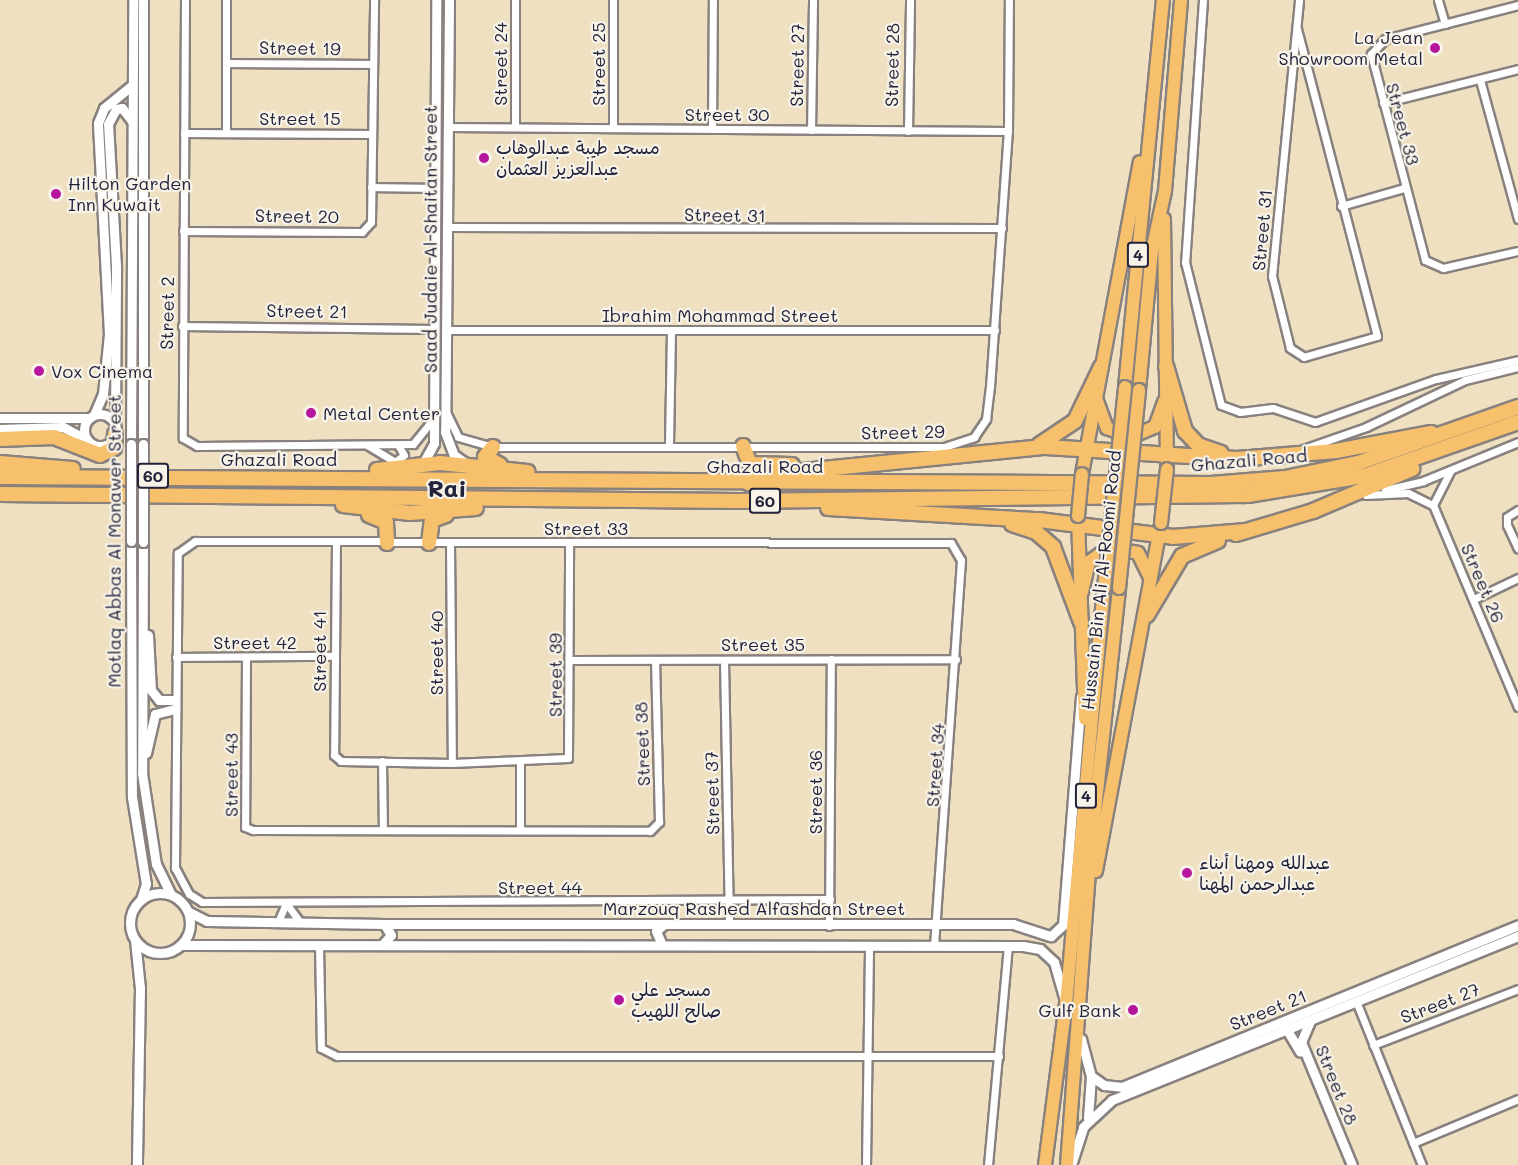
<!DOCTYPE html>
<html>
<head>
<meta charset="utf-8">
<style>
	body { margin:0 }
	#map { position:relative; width:1518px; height:1165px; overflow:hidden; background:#efe0c2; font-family:Mali,"Playpen Sans Arabic",sans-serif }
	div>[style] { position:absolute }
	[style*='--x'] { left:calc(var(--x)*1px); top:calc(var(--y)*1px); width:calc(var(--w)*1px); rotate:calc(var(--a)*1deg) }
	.roads { filter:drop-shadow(2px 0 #88817e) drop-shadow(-2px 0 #88817e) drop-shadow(0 2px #88817e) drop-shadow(0 -2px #88817e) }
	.minor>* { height:7px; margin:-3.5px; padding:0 3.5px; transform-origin:3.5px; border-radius:3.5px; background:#fff }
	.tertiary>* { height:9px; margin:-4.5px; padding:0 4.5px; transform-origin:4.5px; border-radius:4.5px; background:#fff }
	.tertiary>.ring { margin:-4.5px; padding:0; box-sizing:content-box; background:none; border:9px solid #fff; border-radius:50% }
	.trunk>* { height:12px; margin:-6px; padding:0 6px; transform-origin:6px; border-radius:6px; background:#f7c06c }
	.motorway>* { height:14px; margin:-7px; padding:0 7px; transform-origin:7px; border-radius:7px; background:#f7c06c }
	.bridges { filter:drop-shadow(2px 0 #88817e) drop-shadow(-2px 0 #88817e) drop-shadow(0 2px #88817e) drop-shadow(0 -2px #88817e) }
	.tertiary-bridge>* { height:9px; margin:-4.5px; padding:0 4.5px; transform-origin:4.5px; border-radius:4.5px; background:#fff }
	.trunk-bridge>* { height:12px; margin:-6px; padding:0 6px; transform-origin:6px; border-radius:6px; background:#f7c06c }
	.dots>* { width:16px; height:16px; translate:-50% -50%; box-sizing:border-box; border:3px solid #f7f3e8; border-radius:50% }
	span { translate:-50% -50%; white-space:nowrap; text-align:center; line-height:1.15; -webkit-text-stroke:4.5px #f7f3e8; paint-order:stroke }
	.shield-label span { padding:2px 4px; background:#f7f3e8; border:2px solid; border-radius:4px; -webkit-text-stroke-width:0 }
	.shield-label { font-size:16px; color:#22223b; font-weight:700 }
	.poi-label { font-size:18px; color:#22223b }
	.right { translate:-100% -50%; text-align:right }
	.left { translate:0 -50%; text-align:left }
	.street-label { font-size:18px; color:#22223b }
	.district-label { font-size:24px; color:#22223b; font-weight:700 }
</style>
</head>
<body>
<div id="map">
	<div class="roads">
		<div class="minor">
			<i style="--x:185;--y:0;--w:438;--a:90.3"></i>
			<i style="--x:183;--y:438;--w:16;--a:30"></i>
			<i style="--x:197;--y:446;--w:216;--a:-0.5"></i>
			<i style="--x:413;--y:444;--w:32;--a:-51"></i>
			<i style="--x:226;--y:0;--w:133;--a:90"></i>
			<i style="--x:515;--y:0;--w:127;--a:90"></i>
			<i style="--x:613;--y:0;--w:128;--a:90"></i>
			<i style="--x:1203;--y:0;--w:263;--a:93.9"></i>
			<i style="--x:1185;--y:262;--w:147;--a:75.9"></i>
			<i style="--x:1221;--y:405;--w:20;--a:20"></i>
			<i style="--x:1240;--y:412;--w:33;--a:-7"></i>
			<i style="--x:1273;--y:408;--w:44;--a:18.4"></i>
			<i style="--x:1315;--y:422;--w:128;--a:-19.6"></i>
			<i style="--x:1436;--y:379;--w:84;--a:-13"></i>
			<i style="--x:1438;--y:0;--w:25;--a:74"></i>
			<i style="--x:1518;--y:5;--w:137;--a:165.7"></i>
			<i style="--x:1385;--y:39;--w:21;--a:133"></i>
			<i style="--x:1371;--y:54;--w:213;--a:75.3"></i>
			<i style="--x:1425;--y:260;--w:20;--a:24"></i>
			<i style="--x:1443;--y:268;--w:77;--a:-12.8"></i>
			<i style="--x:1297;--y:29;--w:317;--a:75.4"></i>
			<i style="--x:1377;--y:336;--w:76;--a:164"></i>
			<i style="--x:1304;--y:357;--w:17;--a:-147"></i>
			<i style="--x:1290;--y:348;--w:74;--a:-104"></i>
			<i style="--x:1272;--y:276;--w:277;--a:-84.4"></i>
			<i style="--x:227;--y:63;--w:146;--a:0.4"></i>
			<i style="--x:1480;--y:80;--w:144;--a:74.7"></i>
			<i style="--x:1383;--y:103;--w:139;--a:-14.1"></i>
			<i style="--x:447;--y:127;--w:561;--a:0.41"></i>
			<i style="--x:712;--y:129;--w:129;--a:-89.6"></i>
			<i style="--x:811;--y:130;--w:130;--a:-89.1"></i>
			<i style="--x:908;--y:131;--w:131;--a:-89.1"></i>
			<i style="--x:184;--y:133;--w:188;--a:0.3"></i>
			<i style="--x:371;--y:187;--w:63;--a:0.9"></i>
			<i style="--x:1341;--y:206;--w:66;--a:-15.9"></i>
			<i style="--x:446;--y:227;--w:556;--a:0.1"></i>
			<i style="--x:183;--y:231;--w:179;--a:0.3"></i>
			<i style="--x:362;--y:232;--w:13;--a:-48"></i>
			<i style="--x:371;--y:222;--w:222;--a:-89.2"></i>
			<i style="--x:182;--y:326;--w:251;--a:0.7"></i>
			<i style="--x:446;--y:330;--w:549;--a:0"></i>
			<i style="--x:447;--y:414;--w:25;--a:64"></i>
			<i style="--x:458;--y:437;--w:36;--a:16"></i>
			<i style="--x:493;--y:447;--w:451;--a:0"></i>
			<i style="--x:944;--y:447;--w:32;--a:-18"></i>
			<i style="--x:974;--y:437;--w:22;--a:-56"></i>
			<i style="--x:986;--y:419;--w:32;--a:-83"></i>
			<i style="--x:990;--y:387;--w:257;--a:-86"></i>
			<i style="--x:1008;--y:131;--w:131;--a:-89.6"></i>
			<i style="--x:367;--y:445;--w:33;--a:31"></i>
			<i style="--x:395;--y:462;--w:11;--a:-38"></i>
			<i style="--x:404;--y:455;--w:12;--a:-121"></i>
			<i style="--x:669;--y:445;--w:115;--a:-89"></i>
			<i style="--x:1303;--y:449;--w:67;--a:-19.2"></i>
			<i style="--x:1366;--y:427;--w:110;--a:-25.4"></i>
			<i style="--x:1465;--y:380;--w:55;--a:-13.8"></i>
			<i style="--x:1385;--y:490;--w:39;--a:-13"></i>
			<i style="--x:1423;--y:481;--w:103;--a:-22.3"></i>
			<i style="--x:1366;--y:495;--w:42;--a:-2.7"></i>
			<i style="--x:1408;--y:493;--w:28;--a:26"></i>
			<i style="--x:1433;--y:505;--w:219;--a:67.2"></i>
			<i style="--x:1433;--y:505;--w:39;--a:-63"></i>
			<i style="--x:1518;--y:510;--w:13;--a:148"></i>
			<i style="--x:1507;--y:517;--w:8;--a:90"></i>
			<i style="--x:1507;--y:525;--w:26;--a:65"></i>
			<i style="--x:336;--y:542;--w:213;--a:90.5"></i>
			<i style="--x:334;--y:755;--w:9;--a:41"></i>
			<i style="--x:341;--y:761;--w:111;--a:1"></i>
			<i style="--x:452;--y:763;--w:116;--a:-2.5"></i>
			<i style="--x:568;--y:758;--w:215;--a:-89.7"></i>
			<i style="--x:450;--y:543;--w:220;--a:89.5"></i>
			<i style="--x:1474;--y:599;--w:49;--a:-25.5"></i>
			<i style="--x:176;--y:657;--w:158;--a:-0.4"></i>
			<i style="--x:246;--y:657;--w:170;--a:90.3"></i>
			<i style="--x:245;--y:827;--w:9;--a:21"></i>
			<i style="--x:253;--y:830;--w:397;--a:0.1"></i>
			<i style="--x:650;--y:831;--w:13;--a:-45"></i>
			<i style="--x:659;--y:822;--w:162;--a:-91.4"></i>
			<i style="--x:570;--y:660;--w:386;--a:-0.1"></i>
			<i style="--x:724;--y:660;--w:265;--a:88.9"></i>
			<i style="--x:382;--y:761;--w:68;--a:89.2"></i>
			<i style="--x:520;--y:830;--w:68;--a:-90"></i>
			<i style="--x:830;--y:899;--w:628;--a:179.73"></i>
			<i style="--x:202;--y:902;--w:15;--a:-148"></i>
			<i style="--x:189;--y:894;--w:30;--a:-118"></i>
			<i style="--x:175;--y:868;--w:315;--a:-89.5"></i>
			<i style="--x:178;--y:553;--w:21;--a:-35"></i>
			<i style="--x:195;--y:541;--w:756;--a:0.15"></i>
			<i style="--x:951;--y:543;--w:20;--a:60"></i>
			<i style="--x:961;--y:560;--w:386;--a:94"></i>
			<i style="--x:286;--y:903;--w:24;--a:54"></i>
			<i style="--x:278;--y:922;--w:21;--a:-67"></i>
			<i style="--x:829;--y:926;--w:267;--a:-89.6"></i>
			<i style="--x:319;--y:945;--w:103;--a:88.9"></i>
			<i style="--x:321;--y:1048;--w:18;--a:27"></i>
			<i style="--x:337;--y:1056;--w:662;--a:0"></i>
			<i style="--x:1356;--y:1001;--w:177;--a:68.1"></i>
			<i style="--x:1373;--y:1045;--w:155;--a:-21.1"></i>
			<i style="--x:1413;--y:1143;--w:114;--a:-22.7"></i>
			<i style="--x:866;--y:1165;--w:220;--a:-89.2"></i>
			<i style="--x:988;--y:1165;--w:220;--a:-84.8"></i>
		</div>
		<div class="tertiary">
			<i style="--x:449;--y:0;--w:432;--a:90.5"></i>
			<i style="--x:445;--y:432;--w:25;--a:69"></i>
			<i style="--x:454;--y:455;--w:16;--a:35"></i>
			<i class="ring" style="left:84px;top:414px;width:23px;height:23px"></i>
			<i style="--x:94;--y:415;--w:23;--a:-67"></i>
			<i style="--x:103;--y:394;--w:60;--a:-84.3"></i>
			<i style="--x:109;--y:334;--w:211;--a:-93"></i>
			<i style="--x:98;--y:123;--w:16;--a:-68"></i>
			<i style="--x:104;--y:108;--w:36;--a:-39"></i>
			<i style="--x:0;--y:418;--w:89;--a:0"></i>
			<i style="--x:115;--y:423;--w:157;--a:-89.6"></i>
			<i style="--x:116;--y:266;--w:142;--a:-93.2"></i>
			<i style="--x:108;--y:124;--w:17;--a:-62"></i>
			<i style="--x:116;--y:109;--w:6;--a:-9"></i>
			<i style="--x:122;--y:108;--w:16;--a:52"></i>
			<i style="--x:0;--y:429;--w:63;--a:-1.8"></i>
			<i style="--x:63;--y:427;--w:26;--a:28"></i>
			<i style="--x:131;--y:444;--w:444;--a:-89.7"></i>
			<i style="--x:143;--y:444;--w:444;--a:-90"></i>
			<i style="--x:422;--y:465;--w:25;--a:-61"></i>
			<i style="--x:434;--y:443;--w:443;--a:-89.7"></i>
			<i style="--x:131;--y:541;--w:256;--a:89.8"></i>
			<i style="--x:132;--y:797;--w:88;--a:80.9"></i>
			<i style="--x:146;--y:884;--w:16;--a:108"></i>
			<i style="--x:143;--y:542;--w:231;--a:90.2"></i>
			<i style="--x:142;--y:773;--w:92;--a:81.3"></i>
			<i style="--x:156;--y:864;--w:34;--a:64"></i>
			<i style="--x:148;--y:635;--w:55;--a:86.9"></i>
			<i style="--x:151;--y:690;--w:13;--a:51"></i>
			<i style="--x:159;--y:700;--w:16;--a:0"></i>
			<i style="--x:146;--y:753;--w:40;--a:-77"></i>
			<i style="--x:155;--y:714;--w:21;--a:-14"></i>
			<i class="ring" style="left:130px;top:893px;width:51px;height:51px"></i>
			<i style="--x:189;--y:912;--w:20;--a:27"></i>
			<i style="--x:207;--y:921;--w:177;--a:1"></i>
			<i style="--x:384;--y:924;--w:629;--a:0"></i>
			<i style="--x:1013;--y:924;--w:40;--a:18"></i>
			<i style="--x:1051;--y:936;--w:16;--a:-43"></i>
			<i style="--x:1063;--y:925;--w:229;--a:-85.5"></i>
			<i style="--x:135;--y:940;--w:48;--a:84.1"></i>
			<i style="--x:140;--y:988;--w:177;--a:91"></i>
			<i style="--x:181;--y:945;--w:842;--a:0.07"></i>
			<i style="--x:1023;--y:946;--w:17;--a:10"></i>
			<i style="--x:1040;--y:949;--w:19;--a:43"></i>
			<i style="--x:1054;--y:962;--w:44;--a:74.1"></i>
			<i style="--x:382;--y:945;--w:13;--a:-48"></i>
			<i style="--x:391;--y:935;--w:13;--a:-122"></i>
			<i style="--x:662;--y:945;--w:15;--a:-113"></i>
			<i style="--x:656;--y:931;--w:9;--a:-41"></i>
			<i style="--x:1310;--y:1021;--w:23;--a:113"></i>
			<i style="--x:1301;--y:1042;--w:133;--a:67.5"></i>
			<i style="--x:1284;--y:1025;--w:31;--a:59"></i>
			<i style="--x:1081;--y:1039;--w:38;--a:75"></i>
			<i style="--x:1091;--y:1076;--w:16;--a:35"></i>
			<i style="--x:1104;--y:1085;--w:18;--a:6"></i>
			<i style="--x:1122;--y:1087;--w:428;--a:-22.2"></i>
			<i style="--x:1088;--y:1118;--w:42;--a:-85.9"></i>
			<i style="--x:1071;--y:1165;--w:40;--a:-72"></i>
			<i style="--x:1083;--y:1127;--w:40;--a:-43"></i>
			<i style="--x:1112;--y:1100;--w:438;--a:-22"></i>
		</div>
		<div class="trunk">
			<i style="--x:1164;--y:219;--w:250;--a:89.3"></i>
			<i style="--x:1125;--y:387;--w:389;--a:-84.4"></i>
			<i style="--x:1139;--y:390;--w:140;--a:-84.7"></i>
			<i style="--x:1152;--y:251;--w:61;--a:-77.8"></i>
			<i style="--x:1165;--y:191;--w:192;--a:-85.2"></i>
			<i style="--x:1097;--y:401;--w:29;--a:70"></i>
			<i style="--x:1107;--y:428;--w:26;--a:21"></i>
			<i style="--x:1131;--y:437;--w:26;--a:-23"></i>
			<i style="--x:1155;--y:427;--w:27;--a:-70"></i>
			<i style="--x:1082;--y:474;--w:317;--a:-79.5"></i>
			<i style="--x:1078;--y:518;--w:201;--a:88"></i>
			<i style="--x:1082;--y:592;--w:31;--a:-77"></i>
			<i style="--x:1089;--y:562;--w:24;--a:-36"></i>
			<i style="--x:1108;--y:548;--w:30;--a:9"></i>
			<i style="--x:1138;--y:553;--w:28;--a:64"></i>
			<i style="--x:1096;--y:871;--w:349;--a:-79.4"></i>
			<i style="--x:1045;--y:1165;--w:162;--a:-82.6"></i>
			<i style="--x:1066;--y:1004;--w:418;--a:-84.8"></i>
			<i style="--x:1067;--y:1165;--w:319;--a:-85.7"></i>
			<i style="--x:1091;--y:847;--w:261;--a:-83.8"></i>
		</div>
		<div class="motorway">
			<i style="--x:1166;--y:366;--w:68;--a:73.7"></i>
			<i style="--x:1185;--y:431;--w:19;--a:47"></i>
			<i style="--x:1198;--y:445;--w:24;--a:19"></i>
			<i style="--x:0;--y:439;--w:54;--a:-2.1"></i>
			<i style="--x:54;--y:437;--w:49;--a:21.4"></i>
			<i style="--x:100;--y:455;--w:16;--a:-27"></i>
			<i style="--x:114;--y:448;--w:14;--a:-86"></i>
			<i style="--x:1039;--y:445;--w:43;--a:-33.7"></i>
			<i style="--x:1075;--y:421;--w:60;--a:-64.3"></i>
			<i style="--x:743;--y:446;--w:19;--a:69"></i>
			<i style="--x:750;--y:464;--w:42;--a:1.4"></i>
			<i style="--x:493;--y:447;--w:13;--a:129"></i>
			<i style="--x:485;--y:457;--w:17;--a:28"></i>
			<i style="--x:0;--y:463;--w:73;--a:4.7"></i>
			<i style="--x:377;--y:470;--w:63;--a:-6.3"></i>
			<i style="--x:440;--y:463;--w:88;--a:5.8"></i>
			<i style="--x:0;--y:477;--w:1211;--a:0.33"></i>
			<i style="--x:1211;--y:484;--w:74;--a:-4.6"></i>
			<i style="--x:1285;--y:478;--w:75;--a:-11.6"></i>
			<i style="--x:1358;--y:463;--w:170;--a:-19.3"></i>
			<i style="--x:748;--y:483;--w:17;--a:-28"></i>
			<i style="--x:763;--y:475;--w:284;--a:-5.7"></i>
			<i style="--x:1046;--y:447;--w:191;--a:3.6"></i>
			<i style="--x:1237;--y:459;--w:99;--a:-4.6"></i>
			<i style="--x:1336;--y:451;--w:97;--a:-10.7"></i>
			<i style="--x:0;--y:494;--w:738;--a:0.54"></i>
			<i style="--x:738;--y:501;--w:510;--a:-0.67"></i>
			<i style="--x:1248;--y:495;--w:118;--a:-9.3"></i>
			<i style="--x:1364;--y:476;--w:163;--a:-19.3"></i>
			<i style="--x:343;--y:505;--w:67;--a:6.8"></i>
			<i style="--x:410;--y:513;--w:66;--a:-4.3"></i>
			<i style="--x:828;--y:508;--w:211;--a:3.3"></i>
			<i style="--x:1039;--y:520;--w:135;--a:7.2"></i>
			<i style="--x:1173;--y:537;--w:71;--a:-4.8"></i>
			<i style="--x:369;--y:515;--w:18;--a:22"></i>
			<i style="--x:386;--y:522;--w:21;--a:87"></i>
			<i style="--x:1012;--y:524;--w:25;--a:18"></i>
			<i style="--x:1036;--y:532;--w:23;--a:41"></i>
			<i style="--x:1053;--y:547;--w:80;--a:69.5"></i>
			<i style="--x:1236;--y:534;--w:80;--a:-16.6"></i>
			<i style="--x:1313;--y:511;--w:108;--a:-23"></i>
			<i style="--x:429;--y:543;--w:23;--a:-83"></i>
			<i style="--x:432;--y:520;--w:15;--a:-20"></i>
			<i style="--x:1147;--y:615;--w:69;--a:-59.3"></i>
			<i style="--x:1182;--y:556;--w:39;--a:-23"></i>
		</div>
	</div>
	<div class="bridges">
		<div class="tertiary-bridge">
			<i style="--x:131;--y:541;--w:97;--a:-90"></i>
			<i style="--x:143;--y:542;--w:98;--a:-90"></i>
		</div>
		<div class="trunk-bridge">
			<i style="--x:1078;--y:516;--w:42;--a:-84.6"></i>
			<i style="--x:1161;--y:523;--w:54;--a:-83.7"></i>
			<i style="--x:1104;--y:588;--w:202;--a:-84"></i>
			<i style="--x:1119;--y:588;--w:199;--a:-84.2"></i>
		</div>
	</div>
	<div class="dots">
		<i style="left:1435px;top:48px;background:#b5179e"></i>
		<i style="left:484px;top:158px;background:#b5179e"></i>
		<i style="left:56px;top:194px;background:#b5179e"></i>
		<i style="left:39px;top:371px;background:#b5179e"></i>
		<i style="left:311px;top:413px;background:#b5179e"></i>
		<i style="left:1187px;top:873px;background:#b5179e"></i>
		<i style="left:619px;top:1000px;background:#b5179e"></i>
		<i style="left:1133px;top:1010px;background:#b5179e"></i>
	</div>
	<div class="shield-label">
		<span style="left:1138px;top:255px">4</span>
		<span style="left:153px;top:476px">60</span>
		<span style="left:765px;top:501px">60</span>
		<span style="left:1086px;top:796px">4</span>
	</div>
	<div class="poi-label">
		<span class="right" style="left:1423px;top:48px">La Jean<br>Showroom Metal</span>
		<span class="left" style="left:496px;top:158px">مسجد طيبة عبدالوهاب<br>عبدالعزيز العثمان</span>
		<span class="left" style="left:68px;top:194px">Hilton Garden<br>Inn Kuwait</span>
		<span class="left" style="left:51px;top:371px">Vox Cinema</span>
		<span class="left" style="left:323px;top:413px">Metal Center</span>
		<span class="left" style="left:1199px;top:873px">عبدالله ومهنا أبناء<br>عبدالرحمن المهنا</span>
		<span class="left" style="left:631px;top:1000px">مسجد علي<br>صالح اللهيب</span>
		<span class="right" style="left:1121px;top:1010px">Gulf Bank</span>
	</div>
	<div class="street-label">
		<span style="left:300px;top:48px;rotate:1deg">Street 19</span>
		<span style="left:500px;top:64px;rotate:-90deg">Street 24</span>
		<span style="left:598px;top:64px;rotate:-90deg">Street 25</span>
		<span style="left:797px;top:65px;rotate:-89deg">Street 27</span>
		<span style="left:892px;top:65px;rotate:-89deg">Street 28</span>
		<span style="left:727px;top:114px">Street 30</span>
		<span style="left:300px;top:118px">Street 15</span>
		<span style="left:1403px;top:124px;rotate:75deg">Street 33</span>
		<span style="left:725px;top:215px;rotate:1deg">Street 31</span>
		<span style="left:297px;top:216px;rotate:1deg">Street 20</span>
		<span style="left:1262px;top:230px;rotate:-85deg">Street 31</span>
		<span style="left:430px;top:239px;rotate:-90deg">Saad Judaie Al-Shaitan Street</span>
		<span style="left:307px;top:311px;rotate:1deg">Street 21</span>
		<span style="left:167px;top:313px;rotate:-89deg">Street 2</span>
		<span style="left:720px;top:315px">Ibrahim Mohammad Street</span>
		<span style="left:903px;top:432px;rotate:-1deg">Street 29</span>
		<span style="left:279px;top:459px">Ghazali Road</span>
		<span style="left:1249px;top:460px;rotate:-5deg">Ghazali Road</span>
		<span style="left:765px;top:466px">Ghazali Road</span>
		<span style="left:586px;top:528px">Street 33</span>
		<span style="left:114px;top:541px;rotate:-90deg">Motlaq Abbas Al Monawer Street</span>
		<span style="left:1101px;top:580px;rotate:-84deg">Hussain Bin Ali Al-Roomi Road</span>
		<span style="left:1483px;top:583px;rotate:67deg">Street 26</span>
		<span style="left:255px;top:642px">Street 42</span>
		<span style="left:763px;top:644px">Street 35</span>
		<span style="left:319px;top:651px;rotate:-90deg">Street 41</span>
		<span style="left:436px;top:653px;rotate:-90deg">Street 40</span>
		<span style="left:555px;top:675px;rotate:-90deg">Street 39</span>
		<span style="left:642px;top:744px;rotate:-92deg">Street 38</span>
		<span style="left:935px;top:765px;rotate:-86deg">Street 34</span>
		<span style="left:231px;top:775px;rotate:-90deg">Street 43</span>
		<span style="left:815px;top:792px;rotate:-90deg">Street 36</span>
		<span style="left:712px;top:793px;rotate:-91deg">Street 37</span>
		<span style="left:540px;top:887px">Street 44</span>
		<span style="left:754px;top:908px">Marzouq Rashed Alfashdan Street</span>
		<span style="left:1440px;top:1003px;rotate:-21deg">Street 27</span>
		<span style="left:1268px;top:1010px;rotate:-22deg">Street 21</span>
		<span style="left:1337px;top:1085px;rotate:68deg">Street 28</span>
	</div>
	<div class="district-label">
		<span style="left:447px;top:488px">Rai</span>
	</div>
</div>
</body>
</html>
